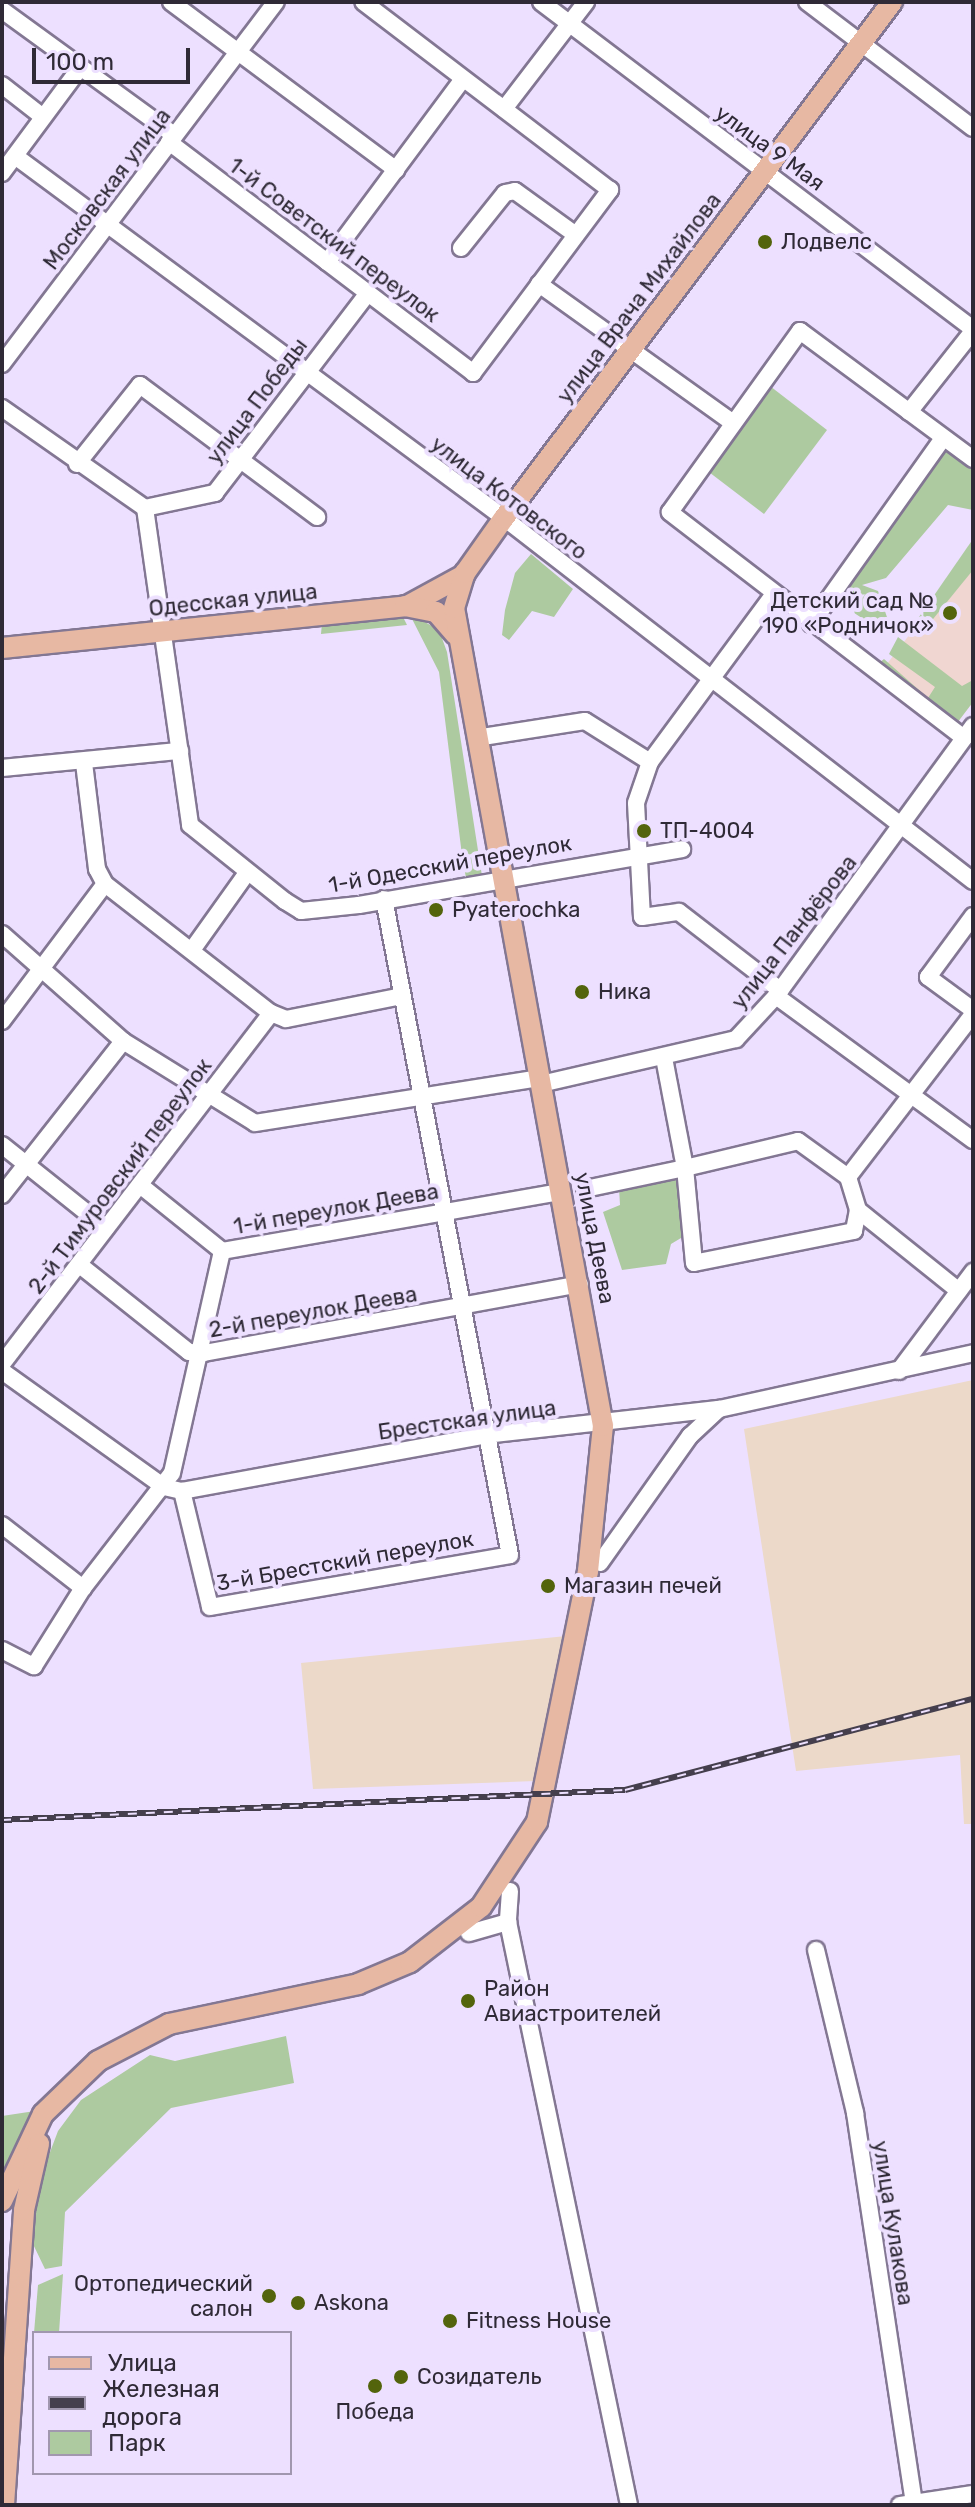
<!DOCTYPE html>
<html>
<head>
<meta charset="utf-8">
<style>
	body { margin:0 }
	#map { position:relative; width:975px; height:2507px; overflow:hidden; background:#ede0ff; font-family:Rubik,sans-serif }
	div>[style] { position:absolute }
	[style*='--x'] { left:calc(var(--x)*1px); top:calc(var(--y)*1px); width:calc(var(--w)*1px); rotate:calc(var(--a)*1deg) }
	.industrial>* { inset:0; background:#ecd9c9 }
	.education>* { inset:0; background:#f0d6d1 }
	.green>* { inset:0; background:#adcaa0 }
	.roads { filter:drop-shadow(2px 0 #837793) drop-shadow(-2px 0 #837793) drop-shadow(0 2px #837793) drop-shadow(0 -2px #837793) }
	.minor>* { height:16px; margin:-8px; padding:0 8px; transform-origin:8px; border-radius:8px; background:#fff }
	.major>* { height:20px; margin:-10px; padding:0 10px; transform-origin:10px; border-radius:10px; background:#e7b8a3 }
	.rail>* { height:6px; margin-top:-3px; transform-origin:0; background:repeating-linear-gradient(90deg,#ede0ff 0 9px,#453f4d 0 18px); box-sizing:border-box; border-block:2px solid #453f4d }
	.dots>* { width:22px; height:22px; translate:-50% -50%; box-sizing:border-box; border:4px solid #ede0ff; border-radius:50% }
	span { translate:-50% -50%; white-space:nowrap; text-align:center; line-height:1.15; -webkit-text-stroke:8px #ede0ff; paint-order:stroke }
	.street-label { font-size:22px; color:#2f2a36 }
	.poi-label { font-size:22px; color:#2f2a36 }
	.left { translate:0 -50%; text-align:left }
	.right { translate:-100% -50%; text-align:right }
	.frame { position:absolute; inset:0; border:4px solid #2f2a36; pointer-events:none }
	.legend { position:absolute; left:32px; top:2331px; width:260px; height:144px; box-sizing:border-box; background:#ede0ff; border:2px solid #a197af; margin:0; padding:10px 14px; list-style:none; font-size:24px; color:#2f2a36 }
	.legend li { display:flex; align-items:center; gap:16px; height:40px }
	.legend b { width:40px; border:2px solid #a197af }
	.scale { position:absolute; left:32px; top:48px; width:158px; height:36px; box-sizing:border-box; border:4px solid #2f2a36; border-top:0; padding-left:10px; font-size:24px; line-height:28px; white-space:nowrap; color:#2f2a36; -webkit-text-stroke:6px #ede0ff; paint-order:stroke }
</style>
</head>
<body>
<div id="map">
	<div class="industrial">
		<i style="clip-path:polygon(973px 1380px,973px 1824px,964px 1824px,960px 1755px,796px 1771px,744px 1429px)"></i>
		<i style="clip-path:polygon(566px 1636px,536px 1781px,313px 1789px,301px 1663px)"></i>
	</div>
	<div class="education">
		<i style="clip-path:polygon(973px 552px,973px 702px,954px 727px,880px 673px)"></i>
	</div>
	<div class="green">
		<i style="clip-path:polygon(766px 383px,827px 430px,764px 514px,701px 466px)"></i>
		<i style="clip-path:polygon(945px 447px,973px 467px,973px 510px,948px 505px,886px 578px,862px 585px,878px 591px,888px 620px,880px 630px,833px 599px)"></i>
		<i style="clip-path:polygon(973px 539px,973px 570px,920px 635px,908px 633px)"></i>
		<i style="clip-path:polygon(531px 554px,573px 589px,554px 617px,532px 611px,509px 640px,502px 635px,505px 610px,515px 573px)"></i>
		<i style="clip-path:polygon(401px 613px,407px 625px,321px 634px,322px 623px)"></i>
		<i style="clip-path:polygon(409px 613px,439px 630px,447px 652px,482px 876px,465px 879px,439px 672px)"></i>
		<i style="clip-path:polygon(898px 637px,962px 686px,973px 680px,973px 702px,954px 727px,873px 668px,884px 659px,928px 698px,935px 687px,889px 654px)"></i>
		<i style="clip-path:polygon(668px 1176px,684px 1184px,686px 1235px,671px 1244px,666px 1264px,622px 1270px,603px 1212px,620px 1205px,619px 1188px)"></i>
		<i style="clip-path:polygon(286px 2036px,294px 2083px,171px 2108px,65px 2212px,62px 2266px,45px 2269px,31px 2240px,41px 2176px,58px 2131px,81px 2100px,150px 2055px,175px 2061px)"></i>
		<i style="clip-path:polygon(35px 2111px,2px 2176px,2px 2116px)"></i>
		<i style="clip-path:polygon(63px 2274px,59px 2333px,34px 2333px,32px 2357px,38px 2285px)"></i>
	</div>
	<div class="roads">
		<div class="minor">
			<i style="--x:171;--y:2;--w:281;--a:36.7"></i>
			<i style="--x:541;--y:2;--w:542;--a:37.12"></i>
			<i style="--x:807;--y:2;--w:208;--a:37.2"></i>
			<i style="--x:2;--y:10;--w:213;--a:36"></i>
			<i style="--x:2;--y:85;--w:52;--a:38"></i>
			<i style="--x:504;--y:109;--w:135;--a:-52.5"></i>
			<i style="--x:169;--y:142;--w:382;--a:37.2"></i>
			<i style="--x:473;--y:373;--w:229;--a:-53.2"></i>
			<i style="--x:610;--y:190;--w:310;--a:-142.7"></i>
			<i style="--x:15;--y:156;--w:608;--a:36.51"></i>
			<i style="--x:504;--y:518;--w:593;--a:37.74"></i>
			<i style="--x:2;--y:173;--w:131;--a:-53.4"></i>
			<i style="--x:461;--y:248;--w:70;--a:-51.3"></i>
			<i style="--x:505;--y:193;--w:10;--a:-11"></i>
			<i style="--x:515;--y:191;--w:75;--a:35.8"></i>
			<i style="--x:327;--y:262;--w:228;--a:-53.4"></i>
			<i style="--x:539;--y:284;--w:239;--a:35.6"></i>
			<i style="--x:2;--y:364;--w:454;--a:-52.9"></i>
			<i style="--x:2;--y:408;--w:174;--a:35"></i>
			<i style="--x:145;--y:508;--w:72;--a:-12.1"></i>
			<i style="--x:215;--y:493;--w:252;--a:-52.6"></i>
			<i style="--x:909;--y:412;--w:103;--a:-51.7"></i>
			<i style="--x:77;--y:464;--w:101;--a:-51.4"></i>
			<i style="--x:140;--y:385;--w:221;--a:36.7"></i>
			<i style="--x:145;--y:508;--w:320;--a:81.9"></i>
			<i style="--x:190;--y:825;--w:122;--a:38.7"></i>
			<i style="--x:285;--y:901;--w:19;--a:32"></i>
			<i style="--x:301;--y:911;--w:58;--a:-5.9"></i>
			<i style="--x:359;--y:905;--w:328;--a:-9.8"></i>
			<i style="--x:811;--y:624;--w:228;--a:-54.6"></i>
			<i style="--x:476;--y:738;--w:110;--a:-8.9"></i>
			<i style="--x:585;--y:721;--w:77;--a:32.2"></i>
			<i style="--x:964;--y:738;--w:371;--a:-142.5"></i>
			<i style="--x:670;--y:512;--w:223;--a:-54.3"></i>
			<i style="--x:800;--y:331;--w:215;--a:36.5"></i>
			<i style="--x:650;--y:762;--w:43;--a:108.9"></i>
			<i style="--x:636;--y:803;--w:114;--a:87"></i>
			<i style="--x:642;--y:917;--w:37;--a:-8"></i>
			<i style="--x:679;--y:912;--w:128;--a:37.7"></i>
			<i style="--x:650;--y:762;--w:207;--a:-53.6"></i>
			<i style="--x:84;--y:763;--w:107;--a:83"></i>
			<i style="--x:97;--y:869;--w:17;--a:62"></i>
			<i style="--x:105;--y:884;--w:210;--a:37.9"></i>
			<i style="--x:271;--y:1013;--w:16;--a:22"></i>
			<i style="--x:286;--y:1019;--w:118;--a:-11.2"></i>
			<i style="--x:2;--y:768;--w:179;--a:-5.5"></i>
			<i style="--x:973;--y:916;--w:76;--a:126.4"></i>
			<i style="--x:928;--y:977;--w:56;--a:36.3"></i>
			<i style="--x:2;--y:934;--w:162;--a:41.5"></i>
			<i style="--x:123;--y:1041;--w:155;--a:31.8"></i>
			<i style="--x:255;--y:1123;--w:289;--a:-9"></i>
			<i style="--x:192;--y:950;--w:95;--a:-54.5"></i>
			<i style="--x:776;--y:996;--w:244;--a:36.2"></i>
			<i style="--x:2;--y:1021;--w:171;--a:-53.1"></i>
			<i style="--x:541;--y:1084;--w:200;--a:-13"></i>
			<i style="--x:736;--y:1039;--w:59;--a:-47.1"></i>
			<i style="--x:776;--y:996;--w:334;--a:-53.9"></i>
			<i style="--x:2;--y:1145;--w:133;--a:38.6"></i>
			<i style="--x:848;--y:1177;--w:205;--a:-52.5"></i>
			<i style="--x:140;--y:1185;--w:105;--a:38.8"></i>
			<i style="--x:222;--y:1251;--w:343;--a:-9.9"></i>
			<i style="--x:585;--y:1189;--w:102;--a:-11.9"></i>
			<i style="--x:685;--y:1168;--w:116;--a:-13.4"></i>
			<i style="--x:798;--y:1141;--w:62;--a:35.8"></i>
			<i style="--x:848;--y:1177;--w:34;--a:73"></i>
			<i style="--x:858;--y:1210;--w:21;--a:101"></i>
			<i style="--x:854;--y:1231;--w:163;--a:168.7"></i>
			<i style="--x:694;--y:1263;--w:95;--a:-95.4"></i>
			<i style="--x:685;--y:1168;--w:112;--a:-100.8"></i>
			<i style="--x:2;--y:1195;--w:196;--a:-51.8"></i>
			<i style="--x:858;--y:1210;--w:129;--a:38.7"></i>
			<i style="--x:81;--y:1266;--w:138;--a:38.5"></i>
			<i style="--x:189;--y:1352;--w:15;--a:4"></i>
			<i style="--x:204;--y:1353;--w:382;--a:-10.4"></i>
			<i style="--x:2;--y:1364;--w:442;--a:-52.5"></i>
			<i style="--x:2;--y:1371;--w:199;--a:35.6"></i>
			<i style="--x:164;--y:1487;--w:18;--a:13"></i>
			<i style="--x:182;--y:1491;--w:309;--a:-10.4"></i>
			<i style="--x:486;--y:1435;--w:234;--a:-6.4"></i>
			<i style="--x:719;--y:1409;--w:260;--a:-12.4"></i>
			<i style="--x:899;--y:1371;--w:124;--a:-53.2"></i>
			<i style="--x:182;--y:1491;--w:119;--a:76.4"></i>
			<i style="--x:210;--y:1607;--w:304;--a:-9.8"></i>
			<i style="--x:510;--y:1555;--w:668;--a:-100.87"></i>
			<i style="--x:2;--y:1525;--w:103;--a:37.9"></i>
			<i style="--x:600;--y:1563;--w:156;--a:-54.7"></i>
			<i style="--x:690;--y:1436;--w:40;--a:-43"></i>
			<i style="--x:2;--y:1650;--w:36;--a:27"></i>
			<i style="--x:34;--y:1666;--w:92;--a:-57.9"></i>
			<i style="--x:83;--y:1588;--w:145;--a:-52.3"></i>
			<i style="--x:172;--y:1473;--w:228;--a:-77.3"></i>
			<i style="--x:510;--y:1891;--w:31;--a:94"></i>
			<i style="--x:508;--y:1922;--w:595;--a:78.27"></i>
			<i style="--x:469;--y:1933;--w:41;--a:-15.8"></i>
			<i style="--x:816;--y:1950;--w:168;--a:76.5"></i>
			<i style="--x:855;--y:2113;--w:396;--a:81.4"></i>
			<i style="--x:900;--y:2505;--w:74;--a:-8.6"></i>
		</div>
		<div class="major">
			<i style="--x:409;--y:605;--w:63;--a:-28.6"></i>
			<i style="--x:2;--y:648;--w:405;--a:-5.9"></i>
			<i style="--x:405;--y:606;--w:32;--a:11"></i>
			<i style="--x:436;--y:612;--w:30;--a:49"></i>
			<i style="--x:2;--y:2201;--w:96;--a:-64.8"></i>
			<i style="--x:43;--y:2114;--w:76;--a:-43.9"></i>
			<i style="--x:98;--y:2061;--w:80;--a:-27.5"></i>
			<i style="--x:169;--y:2024;--w:193;--a:-11.9"></i>
			<i style="--x:358;--y:1984;--w:56;--a:-22.9"></i>
			<i style="--x:410;--y:1962;--w:90;--a:-37.8"></i>
			<i style="--x:481;--y:1907;--w:102;--a:-56.6"></i>
			<i style="--x:537;--y:1822;--w:256;--a:-78.5"></i>
			<i style="--x:588;--y:1571;--w:146;--a:-84.1"></i>
			<i style="--x:603;--y:1426;--w:831;--a:-100.32"></i>
			<i style="--x:454;--y:608;--w:37;--a:-73"></i>
			<i style="--x:465;--y:573;--w:67;--a:-54.7"></i>
			<i style="--x:504;--y:518;--w:646;--a:-53.06"></i>
			<i style="--x:4;--y:2505;--w:296;--a:-86.1"></i>
			<i style="--x:24;--y:2210;--w:68;--a:-77.2"></i>
		</div>
	</div>
	<div class="rail">
		<i style="--x:2;--y:1820;--w:624;--a:-2.76"></i>
		<i style="--x:625;--y:1790;--w:360;--a:-14.7"></i>
	</div>
	<div class="dots">
		<i style="left:765px;top:242px;background:#53640c"></i>
		<i style="left:950px;top:613px;background:#53640c"></i>
		<i style="left:644px;top:831px;background:#53640c"></i>
		<i style="left:436px;top:910px;background:#53640c"></i>
		<i style="left:582px;top:992px;background:#53640c"></i>
		<i style="left:548px;top:1586px;background:#53640c"></i>
		<i style="left:468px;top:2001px;background:#53640c"></i>
		<i style="left:269px;top:2296px;background:#53640c"></i>
		<i style="left:298px;top:2303px;background:#53640c"></i>
		<i style="left:450px;top:2321px;background:#53640c"></i>
		<i style="left:401px;top:2377px;background:#53640c"></i>
		<i style="left:375px;top:2386px;background:#53640c"></i>
	</div>
	<div class="street-label">
		<span style="left:770px;top:148px;rotate:36deg">улица 9 Мая</span>
		<span style="left:107px;top:189px;rotate:-53deg">Московская улица</span>
		<span style="left:334px;top:240px;rotate:37deg">1-й Советский переулок</span>
		<span style="left:639px;top:298px;rotate:-53deg">улица Врача Михайлова</span>
		<span style="left:257px;top:401px;rotate:-53deg">улица Победы</span>
		<span style="left:509px;top:498px;rotate:37deg">улица Котовского</span>
		<span style="left:233px;top:600px;rotate:-6deg">Одесская улица</span>
		<span style="left:450px;top:864px;rotate:-10deg">1-й Одесский переулок</span>
		<span style="left:794px;top:932px;rotate:-52deg">улица Панфёрова</span>
		<span style="left:120px;top:1176px;rotate:-53deg">2-й Тимуровский переулок</span>
		<span style="left:336px;top:1209px;rotate:-10deg">1-й переулок Деева</span>
		<span style="left:595px;top:1238px;rotate:79deg">улица Деева</span>
		<span style="left:313px;top:1312px;rotate:-10deg">2-й переулок Деева</span>
		<span style="left:467px;top:1420px;rotate:-8deg">Брестская улица</span>
		<span style="left:345px;top:1561px;rotate:-10deg">3-й Брестский переулок</span>
		<span style="left:893px;top:2223px;rotate:81deg">улица Кулакова</span>
	</div>
	<div class="poi-label">
		<span class="left" style="left:781px;top:242px">Лодвелс</span>
		<span class="right" style="left:934px;top:613px">Детский сад №<br>190 «Родничок»</span>
		<span class="left" style="left:660px;top:831px">ТП-4004</span>
		<span class="left" style="left:452px;top:910px">Pyaterochka</span>
		<span class="left" style="left:598px;top:992px">Ника</span>
		<span class="left" style="left:564px;top:1586px">Магазин печей</span>
		<span class="left" style="left:484px;top:2001px">Район<br>Авиастроителей</span>
		<span class="right" style="left:253px;top:2296px">Ортопедический<br>салон</span>
		<span class="left" style="left:314px;top:2303px">Askona</span>
		<span class="left" style="left:466px;top:2321px">Fitness House</span>
		<span class="left" style="left:417px;top:2377px">Созидатель</span>
		<span style="left:375px;top:2412px">Победа</span>
	</div>
	<div class="frame"></div>
	<ul class="legend">
	<li><b style="height:10px;background:#e7b8a3"></b>Улица</li>
	<li><b style="height:10px;background:#453f4d"></b>Железная дорога</li>
	<li><b style="height:22px;background:#adcaa0"></b>Парк</li>
	</ul>
	<div class="scale">100 m</div>
</div>
</body>
</html>
